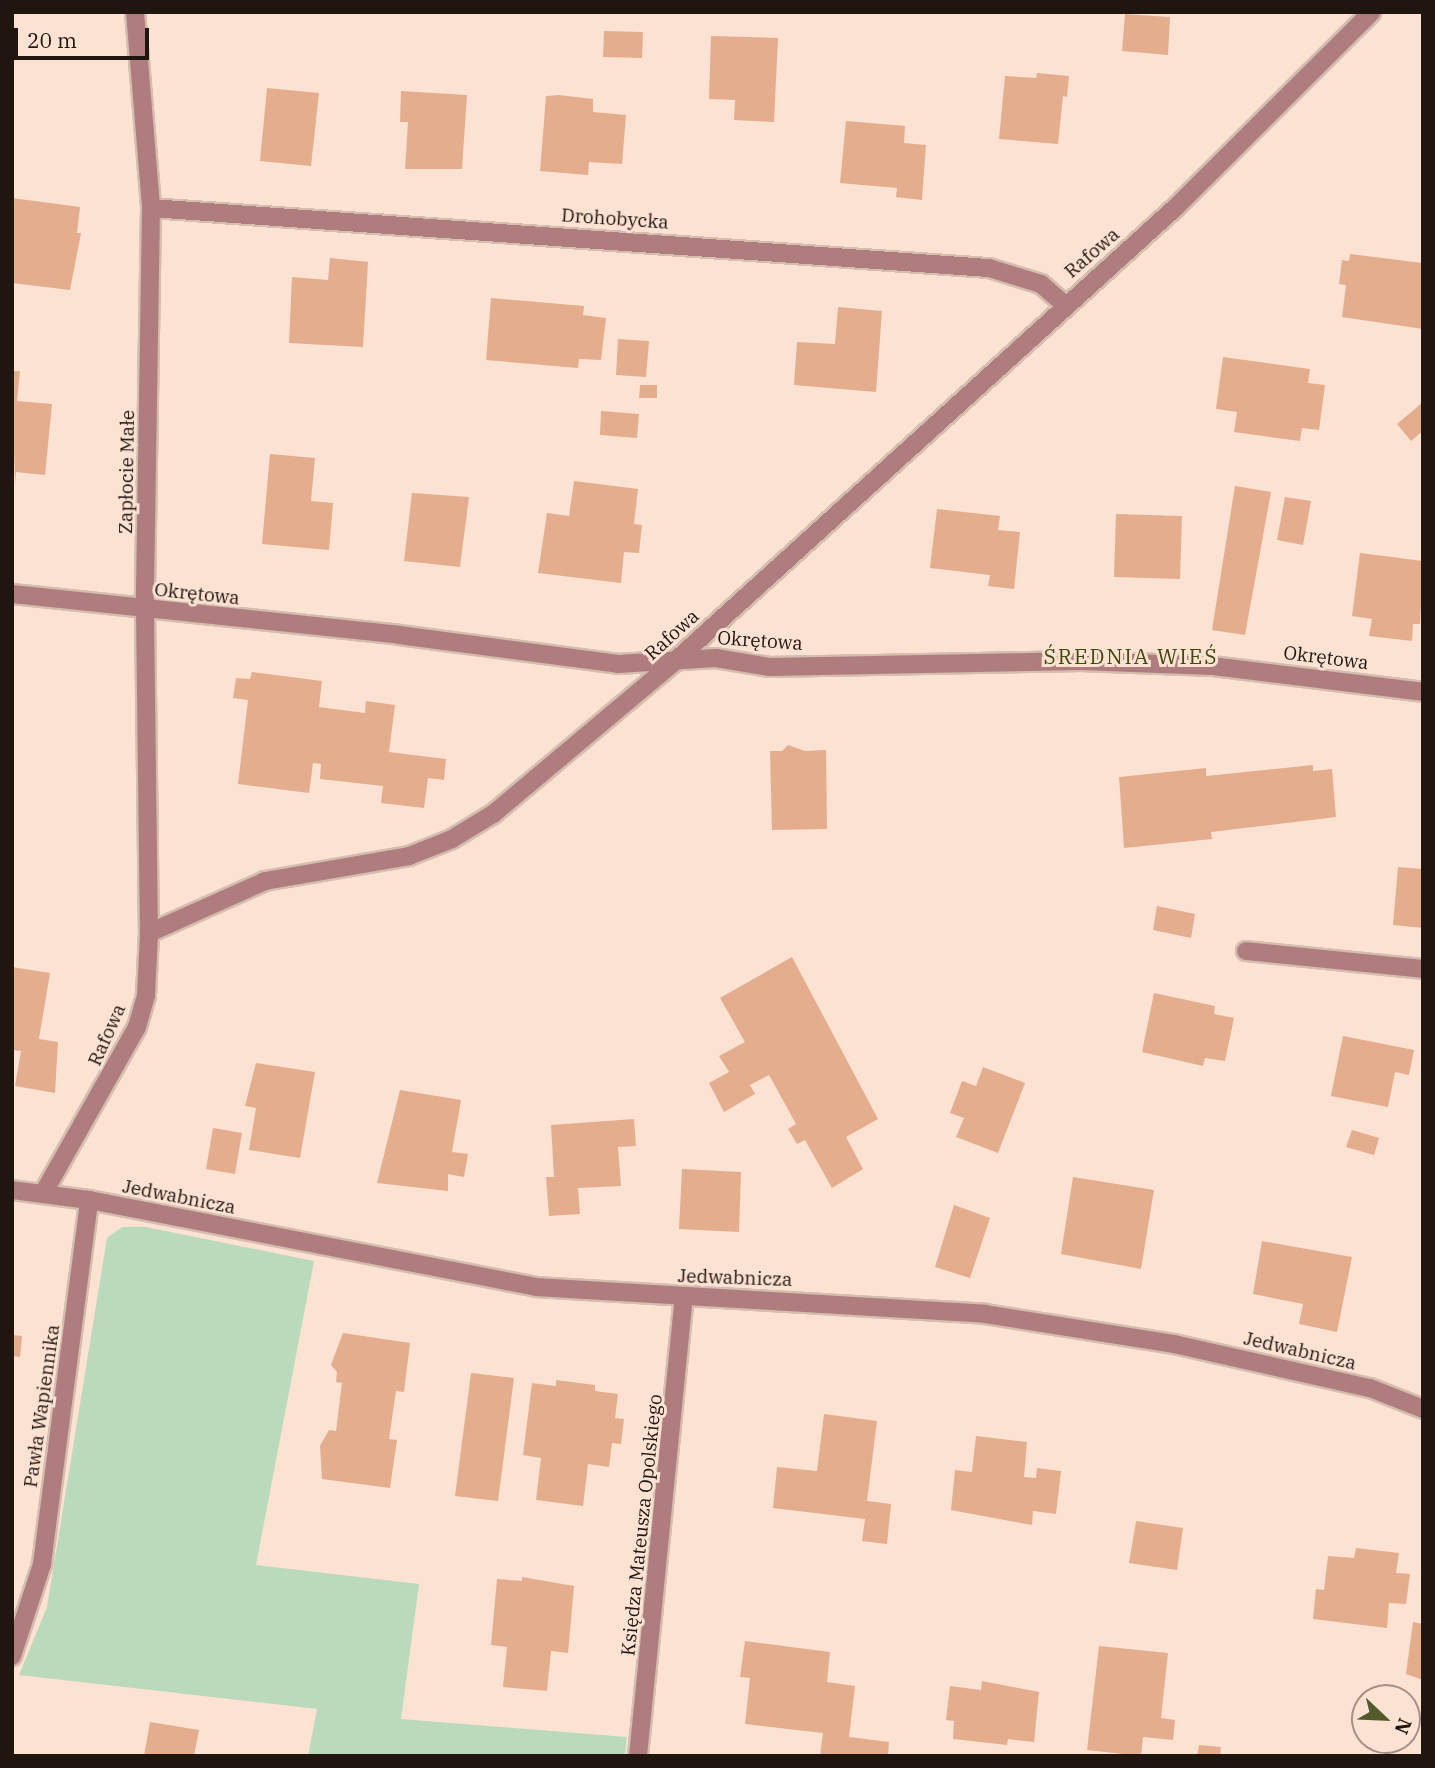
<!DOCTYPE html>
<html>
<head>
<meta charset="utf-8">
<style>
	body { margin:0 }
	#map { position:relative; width:1435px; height:1768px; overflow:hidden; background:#fce2d3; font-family:"IBM Plex Serif",serif }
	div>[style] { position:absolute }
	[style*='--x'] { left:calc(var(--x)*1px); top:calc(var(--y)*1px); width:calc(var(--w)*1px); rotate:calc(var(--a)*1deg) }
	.green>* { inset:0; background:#badabb }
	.building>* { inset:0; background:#e4ad8d }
	.roads { filter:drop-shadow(2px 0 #d5bdb0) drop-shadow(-2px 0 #d5bdb0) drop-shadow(0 2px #d5bdb0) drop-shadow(0 -2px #d5bdb0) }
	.lane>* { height:18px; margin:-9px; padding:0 9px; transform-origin:9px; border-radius:9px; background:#af7d7e }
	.street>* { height:18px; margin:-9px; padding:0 9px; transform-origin:9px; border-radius:9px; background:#af7d7e }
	span { translate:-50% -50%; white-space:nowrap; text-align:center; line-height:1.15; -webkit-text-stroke:6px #fce2d3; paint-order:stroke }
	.street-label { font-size:19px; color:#21150f }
	.neighbourhood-label { font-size:21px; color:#41490d; letter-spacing:2px }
	.frame { position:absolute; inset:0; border:14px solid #21150f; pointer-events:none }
	.north { position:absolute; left:1351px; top:1684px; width:70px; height:70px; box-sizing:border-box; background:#fce2d3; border:2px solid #a49085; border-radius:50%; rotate:113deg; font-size:19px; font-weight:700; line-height:28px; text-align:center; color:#21150f }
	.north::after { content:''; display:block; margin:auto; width:24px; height:32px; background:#535b2a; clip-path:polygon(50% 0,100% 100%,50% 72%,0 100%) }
	.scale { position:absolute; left:14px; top:28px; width:135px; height:32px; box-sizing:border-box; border:4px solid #21150f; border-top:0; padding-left:9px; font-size:21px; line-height:24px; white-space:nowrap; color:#21150f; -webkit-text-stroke:5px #fce2d3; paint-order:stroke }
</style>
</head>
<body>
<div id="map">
	<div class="green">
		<i style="clip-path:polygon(122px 1227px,146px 1227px,314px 1261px,256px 1565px,419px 1584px,401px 1719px,627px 1737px,625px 1756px,308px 1756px,317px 1709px,19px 1675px,47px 1607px,107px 1238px)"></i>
	</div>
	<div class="building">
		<i style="clip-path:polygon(1125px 14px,1170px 17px,1168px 55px,1122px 51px)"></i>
		<i style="clip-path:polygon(604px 31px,643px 32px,642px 58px,603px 57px)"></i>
		<i style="clip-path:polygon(711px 36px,778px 38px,774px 122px,734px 120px,735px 100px,709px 99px)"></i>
		<i style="clip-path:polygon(1037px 73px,1069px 76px,1067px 97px,1063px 96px,1058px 144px,999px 139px,1005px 76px,1036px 78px)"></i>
		<i style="clip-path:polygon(267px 88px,319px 93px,311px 166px,260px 161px)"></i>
		<i style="clip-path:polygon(401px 91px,467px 95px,462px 169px,405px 169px,408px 122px,400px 122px)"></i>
		<i style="clip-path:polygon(559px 95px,593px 99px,593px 112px,626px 115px,622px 164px,589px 162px,588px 175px,540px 171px,546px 96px)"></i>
		<i style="clip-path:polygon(846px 121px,905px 126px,904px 143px,926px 145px,922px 200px,896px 197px,897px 188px,840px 183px)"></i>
		<i style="clip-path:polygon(12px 198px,80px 207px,77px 233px,81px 233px,70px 290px,12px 283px)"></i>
		<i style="clip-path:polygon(1350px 254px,1423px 263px,1423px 329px,1342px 317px,1346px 285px,1339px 284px,1342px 260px,1349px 261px)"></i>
		<i style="clip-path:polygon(330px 258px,368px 262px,363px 347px,289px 343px,292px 277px,328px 280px)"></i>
		<i style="clip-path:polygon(491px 298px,584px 306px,583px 315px,606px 318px,601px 360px,579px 359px,578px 368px,486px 360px)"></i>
		<i style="clip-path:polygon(838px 307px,882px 311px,876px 392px,794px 385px,797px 342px,835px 344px)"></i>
		<i style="clip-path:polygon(618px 339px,649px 341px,646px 377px,616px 375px)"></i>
		<i style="clip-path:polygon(1223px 357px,1310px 369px,1308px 383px,1325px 385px,1319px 430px,1302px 428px,1300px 441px,1234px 432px,1237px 412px,1216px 409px)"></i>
		<i style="clip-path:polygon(12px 371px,20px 371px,17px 401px,52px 404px,45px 475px,16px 472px,15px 484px)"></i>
		<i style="clip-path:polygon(640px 385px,657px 385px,657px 398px,639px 398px)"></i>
		<i style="clip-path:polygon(1423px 402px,1423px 431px,1411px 441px,1397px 424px)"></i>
		<i style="clip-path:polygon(601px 411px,639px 414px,637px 438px,600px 435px)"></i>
		<i style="clip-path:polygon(270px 454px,315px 458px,311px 501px,333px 503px,329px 550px,262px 544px)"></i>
		<i style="clip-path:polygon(574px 481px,638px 489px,634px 524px,642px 525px,639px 553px,624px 552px,621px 583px,538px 573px,547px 513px,569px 516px)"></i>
		<i style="clip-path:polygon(1235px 486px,1271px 492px,1245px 635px,1212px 630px)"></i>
		<i style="clip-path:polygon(412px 493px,469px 497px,460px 567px,404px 561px)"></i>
		<i style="clip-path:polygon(1285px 497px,1311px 501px,1303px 545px,1277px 540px)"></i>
		<i style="clip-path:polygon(937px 509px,1000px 516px,998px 530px,1020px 532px,1014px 589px,988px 586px,990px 575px,930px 568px)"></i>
		<i style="clip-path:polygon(1116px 514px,1182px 516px,1180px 579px,1114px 577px)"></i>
		<i style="clip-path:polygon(1360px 553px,1423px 561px,1420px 624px,1413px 624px,1412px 641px,1369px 636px,1372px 619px,1352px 616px)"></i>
		<i style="clip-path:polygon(252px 672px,322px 681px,319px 707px,365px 713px,366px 701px,395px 705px,389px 752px,446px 759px,444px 780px,428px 778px,424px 808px,381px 803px,383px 786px,320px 779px,321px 764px,313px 763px,309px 793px,238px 784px,248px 700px,233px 698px,236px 678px,250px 679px)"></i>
		<i style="clip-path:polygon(788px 745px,805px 751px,826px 750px,827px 829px,772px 830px,770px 751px,782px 751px)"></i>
		<i style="clip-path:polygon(1313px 765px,1313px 771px,1332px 769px,1336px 817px,1211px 832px,1212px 839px,1124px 848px,1119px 777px,1206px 768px,1206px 776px)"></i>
		<i style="clip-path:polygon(1398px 867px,1423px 869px,1423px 928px,1393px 925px)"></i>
		<i style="clip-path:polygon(1157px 906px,1195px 914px,1191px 938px,1153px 930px)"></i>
		<i style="clip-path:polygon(792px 957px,878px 1119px,846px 1137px,863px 1169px,832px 1188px,805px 1140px,797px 1144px,788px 1129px,796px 1124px,769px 1075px,750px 1085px,755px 1094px,724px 1112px,709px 1083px,729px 1072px,719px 1056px,745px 1042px,720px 998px)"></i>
		<i style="clip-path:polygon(12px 967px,50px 973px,39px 1039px,58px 1042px,55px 1093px,15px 1086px,21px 1051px,12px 1050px)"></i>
		<i style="clip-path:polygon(1154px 993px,1215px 1006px,1214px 1014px,1234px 1018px,1225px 1061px,1205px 1058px,1203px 1066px,1142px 1052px)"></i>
		<i style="clip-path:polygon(1343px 1036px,1414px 1050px,1409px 1075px,1395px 1072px,1388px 1107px,1331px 1096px)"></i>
		<i style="clip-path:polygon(256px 1063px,315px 1072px,300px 1158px,249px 1150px,256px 1108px,245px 1106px)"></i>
		<i style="clip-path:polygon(983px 1067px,1025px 1083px,998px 1153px,956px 1137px,964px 1118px,950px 1113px,962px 1081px,976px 1086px)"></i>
		<i style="clip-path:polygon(400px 1090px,461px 1100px,452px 1152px,468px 1154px,464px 1177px,448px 1174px,448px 1191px,377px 1183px)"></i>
		<i style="clip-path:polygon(634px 1119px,636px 1146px,618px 1147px,621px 1186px,578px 1188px,580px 1214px,549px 1216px,546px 1177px,554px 1177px,551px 1125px)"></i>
		<i style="clip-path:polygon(213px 1128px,242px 1133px,235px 1174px,206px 1169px)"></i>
		<i style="clip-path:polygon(1352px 1130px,1379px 1138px,1374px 1155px,1346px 1147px)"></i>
		<i style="clip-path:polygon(682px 1169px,741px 1172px,739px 1232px,679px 1229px)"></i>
		<i style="clip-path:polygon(1073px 1177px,1154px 1190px,1141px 1269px,1061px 1254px)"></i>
		<i style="clip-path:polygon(954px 1205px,990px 1218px,970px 1278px,935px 1267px)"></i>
		<i style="clip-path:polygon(1262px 1241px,1352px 1257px,1337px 1332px,1299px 1324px,1303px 1304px,1253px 1294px)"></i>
		<i style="clip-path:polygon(343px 1333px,410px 1343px,404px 1392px,396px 1391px,389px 1439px,397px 1440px,390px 1488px,322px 1479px,320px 1446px,329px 1430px,336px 1431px,342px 1383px,336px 1382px,337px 1372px,331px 1365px)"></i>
		<i style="clip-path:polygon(12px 1335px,22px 1336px,20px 1357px,12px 1356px)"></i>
		<i style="clip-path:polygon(471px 1373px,514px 1378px,498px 1501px,455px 1496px)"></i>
		<i style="clip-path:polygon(556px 1380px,595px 1385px,595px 1391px,618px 1394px,615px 1418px,624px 1419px,621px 1444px,612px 1443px,609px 1467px,588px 1464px,583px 1506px,536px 1500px,541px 1458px,523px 1455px,532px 1383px,556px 1386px)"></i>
		<i style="clip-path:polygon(824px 1414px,877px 1421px,867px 1501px,891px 1504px,887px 1544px,862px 1541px,865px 1519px,773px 1508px,777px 1467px,817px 1471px)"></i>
		<i style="clip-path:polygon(976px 1436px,1027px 1442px,1024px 1477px,1036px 1478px,1037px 1468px,1061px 1471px,1056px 1514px,1033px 1511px,1032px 1525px,951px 1510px,955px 1470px,972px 1472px)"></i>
		<i style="clip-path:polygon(1136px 1521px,1183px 1528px,1177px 1570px,1129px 1563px)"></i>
		<i style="clip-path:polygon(1356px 1548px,1399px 1553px,1396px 1573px,1410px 1574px,1406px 1604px,1389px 1603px,1387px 1628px,1313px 1619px,1316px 1589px,1324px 1590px,1328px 1556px,1354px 1558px)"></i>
		<i style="clip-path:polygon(522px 1577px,574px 1586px,568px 1653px,551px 1651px,547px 1691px,503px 1687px,507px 1647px,491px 1645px,497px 1579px,522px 1581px)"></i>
		<i style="clip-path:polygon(1413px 1622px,1423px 1624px,1423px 1680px,1406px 1674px)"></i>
		<i style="clip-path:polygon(745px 1641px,830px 1652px,827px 1682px,855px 1686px,849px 1737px,889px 1742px,888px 1756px,820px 1756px,823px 1733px,745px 1724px,750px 1678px,740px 1677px)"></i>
		<i style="clip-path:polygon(1099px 1646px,1168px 1653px,1161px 1718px,1175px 1720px,1173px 1740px,1143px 1737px,1141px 1756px,1087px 1750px)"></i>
		<i style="clip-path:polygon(982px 1681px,1039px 1692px,1034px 1742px,1008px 1739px,1007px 1745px,953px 1739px,954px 1721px,946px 1720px,950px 1686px,981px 1690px)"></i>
		<i style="clip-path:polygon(150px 1722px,199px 1730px,194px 1756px,144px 1756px)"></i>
		<i style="clip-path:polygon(1199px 1745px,1221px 1747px,1220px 1756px,1197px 1756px)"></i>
	</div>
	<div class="roads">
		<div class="lane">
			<i style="--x:1246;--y:951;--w:178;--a:5.8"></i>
		</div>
		<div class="street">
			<i style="--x:135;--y:12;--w:197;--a:85.3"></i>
			<i style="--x:151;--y:208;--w:402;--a:90.9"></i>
			<i style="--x:145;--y:610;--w:323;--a:89.3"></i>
			<i style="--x:151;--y:208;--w:840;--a:4.1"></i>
			<i style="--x:989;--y:268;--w:54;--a:17.1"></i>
			<i style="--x:1041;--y:284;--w:32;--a:41"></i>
			<i style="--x:12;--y:594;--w:389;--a:6"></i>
			<i style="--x:399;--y:635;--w:221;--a:7.5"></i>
			<i style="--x:618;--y:664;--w:98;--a:-3.5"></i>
			<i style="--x:716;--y:658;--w:55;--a:9.5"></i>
			<i style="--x:770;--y:667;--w:311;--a:-1.1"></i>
			<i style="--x:1081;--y:661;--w:131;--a:2.2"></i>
			<i style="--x:1212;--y:666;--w:213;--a:7"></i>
			<i style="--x:12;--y:1190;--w:78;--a:7.4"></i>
			<i style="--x:89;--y:1200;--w:455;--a:11"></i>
			<i style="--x:536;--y:1287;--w:450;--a:3.4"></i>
			<i style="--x:985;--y:1314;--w:191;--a:9"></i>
			<i style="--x:1174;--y:1344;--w:201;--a:12.7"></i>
			<i style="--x:1370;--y:1388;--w:57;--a:21.6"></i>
			<i style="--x:44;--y:1192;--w:189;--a:-60.6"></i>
			<i style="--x:137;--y:1027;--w:33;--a:-74"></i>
			<i style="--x:146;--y:995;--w:62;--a:-87.2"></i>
			<i style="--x:149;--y:933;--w:127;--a:-24.1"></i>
			<i style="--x:265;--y:881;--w:146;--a:-9.8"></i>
			<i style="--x:409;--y:856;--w:46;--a:-21.6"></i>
			<i style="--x:452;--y:839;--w:48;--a:-31.4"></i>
			<i style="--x:493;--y:814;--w:236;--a:-40"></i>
			<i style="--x:674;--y:662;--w:678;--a:-42.19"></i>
			<i style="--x:1176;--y:207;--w:276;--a:-44.9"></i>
			<i style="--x:12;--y:1656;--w:97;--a:-71.9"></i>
			<i style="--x:42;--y:1564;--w:367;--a:-82.6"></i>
			<i style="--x:638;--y:1756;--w:460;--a:-84.3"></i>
		</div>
	</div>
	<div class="street-label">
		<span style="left:615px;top:219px;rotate:4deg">Drohobycka</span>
		<span style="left:1092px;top:253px;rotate:-41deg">Rafowa</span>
		<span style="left:127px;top:472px;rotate:-89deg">Zapłocie Małe</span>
		<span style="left:197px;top:594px;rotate:6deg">Okrętowa</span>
		<span style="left:672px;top:635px;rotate:-42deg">Rafowa</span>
		<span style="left:760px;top:641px;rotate:4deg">Okrętowa</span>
		<span style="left:1326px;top:658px;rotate:7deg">Okrętowa</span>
		<span style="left:107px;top:1035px;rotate:-66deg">Rafowa</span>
		<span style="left:179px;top:1197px;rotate:11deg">Jedwabnicza</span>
		<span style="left:735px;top:1278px;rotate:2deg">Jedwabnicza</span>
		<span style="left:1300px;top:1351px;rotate:13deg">Jedwabnicza</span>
		<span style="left:42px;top:1406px;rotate:-82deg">Pawła Wapiennika</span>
		<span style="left:642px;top:1525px;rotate:-84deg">Księdza Mateusza Opolskiego</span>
	</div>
	<div class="neighbourhood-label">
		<span style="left:1131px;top:656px">ŚREDNIA WIEŚ</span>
	</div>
	<div class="frame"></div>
	<div class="north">N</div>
	<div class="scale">20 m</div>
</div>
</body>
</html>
